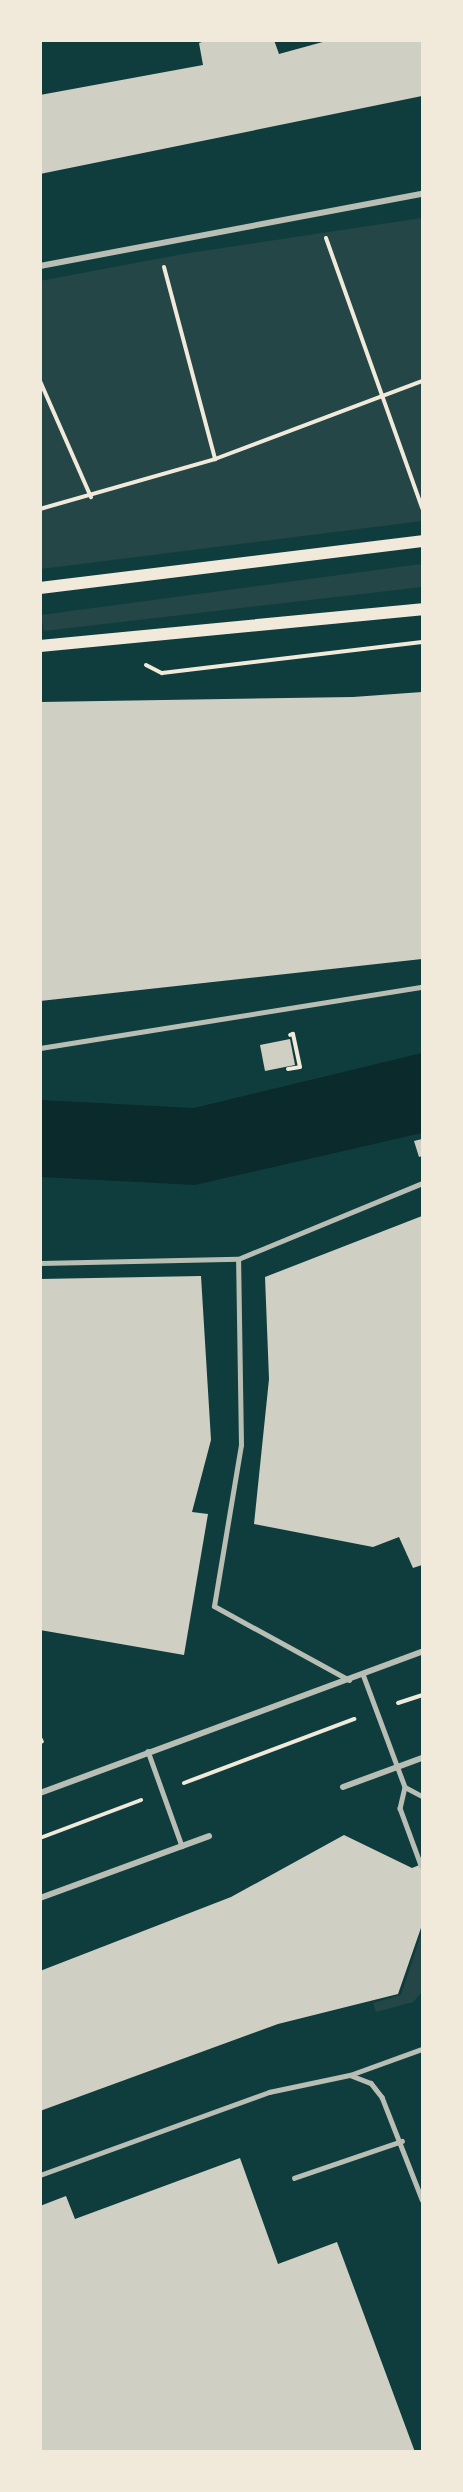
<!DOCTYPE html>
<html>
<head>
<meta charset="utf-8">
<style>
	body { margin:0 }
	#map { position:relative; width:463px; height:2492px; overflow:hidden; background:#0f3d3e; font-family:Cabin,sans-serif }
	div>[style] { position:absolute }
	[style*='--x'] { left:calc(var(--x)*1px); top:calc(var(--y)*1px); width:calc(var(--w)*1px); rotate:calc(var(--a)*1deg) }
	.green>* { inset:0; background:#244646 }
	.water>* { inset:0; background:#0a2a2b }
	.building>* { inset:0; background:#cfcfc3 }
	.path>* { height:4px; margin:-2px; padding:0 2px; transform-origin:2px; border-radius:2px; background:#f1e9da }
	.service>* { height:4.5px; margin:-2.25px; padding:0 2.25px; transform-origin:2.25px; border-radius:2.25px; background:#b8beb3 }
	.pedestrian>* { height:5px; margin:-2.5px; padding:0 2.5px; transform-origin:2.5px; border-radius:2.5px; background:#b8beb3 }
	.minor>* { height:6px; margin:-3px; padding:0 3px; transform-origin:3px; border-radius:3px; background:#b8beb3 }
	.secondary>* { height:12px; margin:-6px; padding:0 6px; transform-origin:6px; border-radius:6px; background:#f1e9da }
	span { translate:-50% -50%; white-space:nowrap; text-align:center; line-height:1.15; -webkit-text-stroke:6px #f1e9da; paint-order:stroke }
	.frame { position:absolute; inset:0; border:42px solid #f1e9da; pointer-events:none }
</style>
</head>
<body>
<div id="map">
	<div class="green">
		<i style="clip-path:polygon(422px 218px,422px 521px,41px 569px,40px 281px,183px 254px)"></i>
		<i style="clip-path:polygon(421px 564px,422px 587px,44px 631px,41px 615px)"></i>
		<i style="clip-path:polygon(421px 1935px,421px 1993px,413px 2002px,376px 2012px,373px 2003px,401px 1995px)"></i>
	</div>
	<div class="water">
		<i style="clip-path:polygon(422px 1053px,422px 1133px,195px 1185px,41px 1177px,41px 1100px,194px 1108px)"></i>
	</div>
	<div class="building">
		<i style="clip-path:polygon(208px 40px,274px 40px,279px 54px,330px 40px,422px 40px,422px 96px,40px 174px,40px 95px,203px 65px,199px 43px)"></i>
		<i style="clip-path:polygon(422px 692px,422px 959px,40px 1001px,40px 702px,353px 697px)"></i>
		<i style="clip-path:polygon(290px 1039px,295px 1065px,265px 1071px,260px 1045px)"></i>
		<i style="clip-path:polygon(422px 1139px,422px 1156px,419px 1157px,414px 1141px)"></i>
		<i style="clip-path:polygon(422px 1216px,422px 1565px,413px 1568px,399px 1537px,373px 1547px,254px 1524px,269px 1379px,265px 1277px)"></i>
		<i style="clip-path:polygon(201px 1276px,211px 1440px,192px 1512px,208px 1514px,184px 1655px,40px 1630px,40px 1279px)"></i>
		<i style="clip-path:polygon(344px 1835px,412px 1868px,422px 1864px,422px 1925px,398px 1994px,278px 2024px,40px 2111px,40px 1971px,231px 1897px)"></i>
		<i style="clip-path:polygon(240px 2158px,278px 2264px,337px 2242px,415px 2452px,40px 2452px,40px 2206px,66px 2196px,75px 2219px)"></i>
	</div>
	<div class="path">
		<i style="--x:326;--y:238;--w:287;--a:70.4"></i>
		<i style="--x:164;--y:267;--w:199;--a:75.1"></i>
		<i style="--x:40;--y:381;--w:127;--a:66.3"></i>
		<i style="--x:40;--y:509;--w:182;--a:-15.9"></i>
		<i style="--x:215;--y:459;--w:221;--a:-20.6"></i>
		<i style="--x:146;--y:665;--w:18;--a:27"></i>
		<i style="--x:162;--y:673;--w:262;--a:-6.8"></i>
		<i style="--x:288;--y:1069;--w:12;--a:-9"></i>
		<i style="--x:300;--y:1067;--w:34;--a:-102"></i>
		<i style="--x:293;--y:1034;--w:3;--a:162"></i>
		<i style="--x:398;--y:1703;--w:25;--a:-18"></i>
		<i style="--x:40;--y:1738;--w:4;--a:63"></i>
		<i style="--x:184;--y:1783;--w:182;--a:-20.6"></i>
		<i style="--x:40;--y:1838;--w:108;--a:-20.6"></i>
	</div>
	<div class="service">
		<i style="--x:363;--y:1674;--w:121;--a:69.6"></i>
		<i style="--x:405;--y:1787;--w:22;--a:103"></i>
		<i style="--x:400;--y:1808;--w:61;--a:69.8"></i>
		<i style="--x:148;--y:1751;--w:101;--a:70.3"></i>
		<i style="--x:405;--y:1787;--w:19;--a:28"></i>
		<i style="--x:350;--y:2075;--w:77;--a:-19.9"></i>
		<i style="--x:40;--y:2175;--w:244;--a:-19.9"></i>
		<i style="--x:269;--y:2092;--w:83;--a:-11.9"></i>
		<i style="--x:350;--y:2075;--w:22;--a:21"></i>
		<i style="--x:371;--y:2083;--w:18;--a:52"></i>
		<i style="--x:382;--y:2097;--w:110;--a:68.6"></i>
		<i style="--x:294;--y:2178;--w:114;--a:-18.9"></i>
	</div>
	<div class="pedestrian">
		<i style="--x:40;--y:1048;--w:387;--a:-9.1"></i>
		<i style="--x:40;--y:1263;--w:198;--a:-1.2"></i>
		<i style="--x:349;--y:1680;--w:154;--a:-151.3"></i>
		<i style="--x:214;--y:1606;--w:163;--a:-80.5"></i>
		<i style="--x:241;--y:1445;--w:186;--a:-90.9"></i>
		<i style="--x:238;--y:1259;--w:199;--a:-22.4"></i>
	</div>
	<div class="minor">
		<i style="--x:40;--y:266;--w:389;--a:-10.7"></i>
		<i style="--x:343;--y:1787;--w:84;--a:-20.2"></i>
		<i style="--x:40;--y:1793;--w:407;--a:-20.3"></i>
		<i style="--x:40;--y:1898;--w:180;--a:-20.1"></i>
	</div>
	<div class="secondary">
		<i style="--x:40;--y:588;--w:385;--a:-7"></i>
		<i style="--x:40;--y:646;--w:384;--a:-5.5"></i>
	</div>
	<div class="frame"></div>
</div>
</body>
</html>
